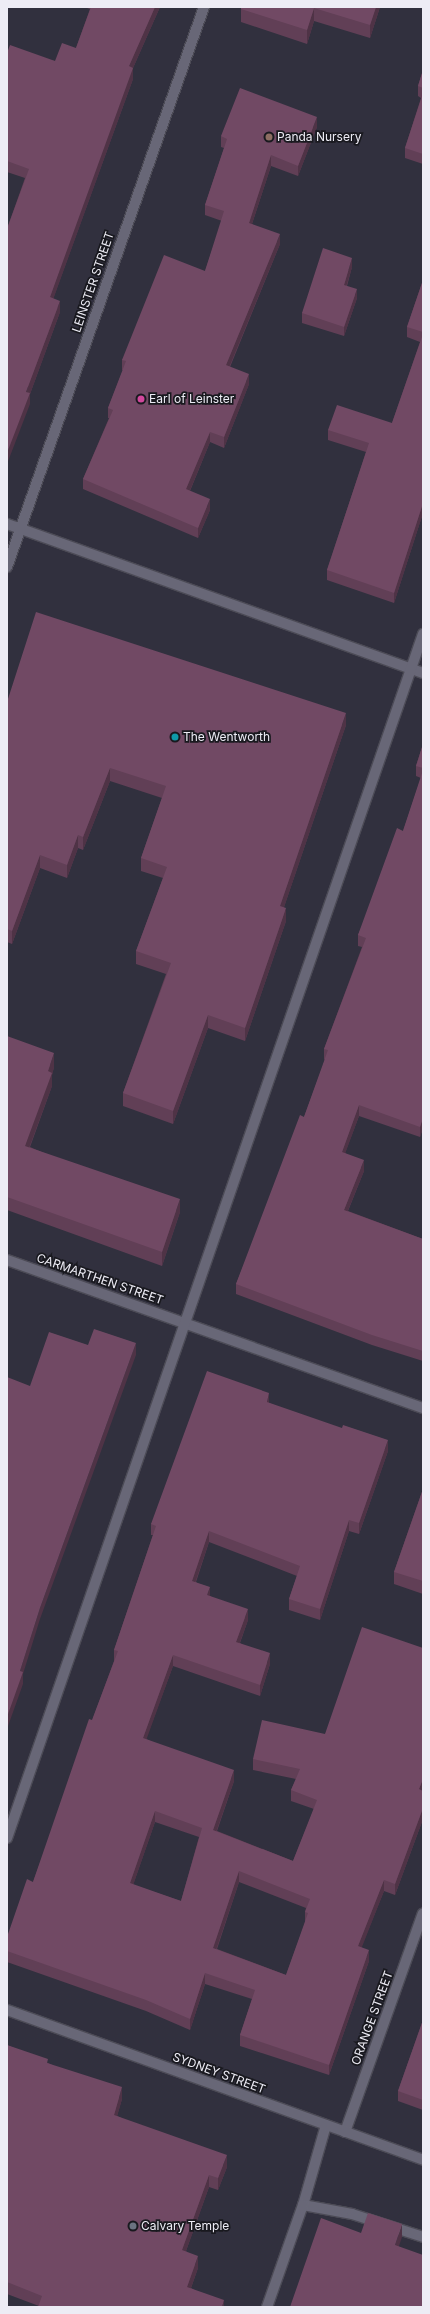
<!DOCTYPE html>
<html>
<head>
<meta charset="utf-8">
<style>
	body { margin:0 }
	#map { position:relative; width:430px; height:2314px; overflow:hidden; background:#31303e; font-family:Inter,sans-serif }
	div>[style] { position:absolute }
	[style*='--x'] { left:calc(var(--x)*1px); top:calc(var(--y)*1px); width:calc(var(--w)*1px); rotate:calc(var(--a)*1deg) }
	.roads { filter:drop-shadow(1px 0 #4c4b56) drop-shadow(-1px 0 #4c4b56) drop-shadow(0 1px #4c4b56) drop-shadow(0 -1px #4c4b56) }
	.lane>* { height:10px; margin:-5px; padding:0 5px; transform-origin:5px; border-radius:5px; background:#686777 }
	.street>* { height:10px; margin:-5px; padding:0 5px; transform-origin:5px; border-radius:5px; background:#686777 }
	.secondary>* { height:10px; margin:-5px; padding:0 5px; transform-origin:5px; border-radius:5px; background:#686777 }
	.wall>* { inset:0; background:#613f56 }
	.shaded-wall>* { inset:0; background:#4f3346 }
	.building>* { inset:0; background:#714964 }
	.dots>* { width:11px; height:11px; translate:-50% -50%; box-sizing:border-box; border:2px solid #19191f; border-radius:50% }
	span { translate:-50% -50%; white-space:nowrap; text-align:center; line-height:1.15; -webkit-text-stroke:3.5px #19191f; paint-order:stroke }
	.poi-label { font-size:12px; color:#edecf5 }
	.left { translate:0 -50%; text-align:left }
	.street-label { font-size:12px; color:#edecf5 }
	.frame { position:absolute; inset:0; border:8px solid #edecf5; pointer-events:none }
</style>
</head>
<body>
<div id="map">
	<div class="roads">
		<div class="lane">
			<i style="--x:326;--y:2125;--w:83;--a:106"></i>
			<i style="--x:303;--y:2205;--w:50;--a:10.4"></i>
			<i style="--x:352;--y:2214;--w:75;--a:17.9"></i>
			<i style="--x:267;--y:2307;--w:108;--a:-70.6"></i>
		</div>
		<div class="street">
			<i style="--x:7;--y:524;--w:442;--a:19.7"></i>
			<i style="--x:7;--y:567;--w:594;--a:-70.62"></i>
			<i style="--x:7;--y:1260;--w:442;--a:19.6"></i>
			<i style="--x:7;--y:1838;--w:1274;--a:-70.94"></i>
			<i style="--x:345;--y:2132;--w:232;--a:-70.4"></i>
		</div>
		<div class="secondary">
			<i style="--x:7;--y:2010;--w:442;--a:19.8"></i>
		</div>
	</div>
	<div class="wall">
		<i style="clip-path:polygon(84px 7px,160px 7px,133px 68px,133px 79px,53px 299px,60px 312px,30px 394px,30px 404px,8px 226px,25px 178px,7px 172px,7px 53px,55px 61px,76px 48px,90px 9px)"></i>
		<i style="clip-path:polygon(380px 7px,370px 38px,314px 21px,307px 44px,241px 22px,241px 9px)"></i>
		<i style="clip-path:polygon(423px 70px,423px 164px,405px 158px,405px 148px,421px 98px,418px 96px,418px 86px)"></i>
		<i style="clip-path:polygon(317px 127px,298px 176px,271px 166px,252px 224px,280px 244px,230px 367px,249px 384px,224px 448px,210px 442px,190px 491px,210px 510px,198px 538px,83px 489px,83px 479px,109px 418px,108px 418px,108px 408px,123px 370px,122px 370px,122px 360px,205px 271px,222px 221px,205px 215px,205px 205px,224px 148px,221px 147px,221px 136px)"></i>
		<i style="clip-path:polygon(352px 267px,347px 286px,357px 298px,344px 336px,302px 323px,302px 313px)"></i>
		<i style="clip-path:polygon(423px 280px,423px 513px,394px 603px,327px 580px,327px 570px,366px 452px,328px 440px,328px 430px,392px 423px,420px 342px,407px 337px,407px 327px)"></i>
		<i style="clip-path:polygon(7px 702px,346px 725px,284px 907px,286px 921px,245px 1041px,208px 1028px,173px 1124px,123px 1106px,123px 1093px,166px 974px,136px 964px,136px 951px,163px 878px,141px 871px,141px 858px,162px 798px,110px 781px,83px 850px,78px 848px,67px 878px,40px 868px,12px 944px,7px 942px)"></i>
		<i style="clip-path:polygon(423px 744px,423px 1128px,420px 1137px,359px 1116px,345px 1153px,364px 1171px,348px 1211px,423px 1239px,423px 1361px,372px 1345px,236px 1294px,236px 1284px,304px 1117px,325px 1060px,324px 1059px,324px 1049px,362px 947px,358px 946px,358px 935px,403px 831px,421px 778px,416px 776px,416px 766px)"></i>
		<i style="clip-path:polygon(7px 1036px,54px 1067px,52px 1075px,52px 1086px,30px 1147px,180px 1212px,162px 1266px,7px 1210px)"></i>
		<i style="clip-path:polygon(evenodd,269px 1403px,388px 1451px,359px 1534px,349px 1531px,320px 1620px,289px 1610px,289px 1599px,297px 1576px,209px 1542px,196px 1582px,210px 1596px,248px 1620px,240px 1643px,270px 1664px,260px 1696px,173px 1666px,146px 1739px,234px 1781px,217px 1831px,293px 1861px,314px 1809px,291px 1801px,291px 1790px,296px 1779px,253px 1770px,253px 1759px,325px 1734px,423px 1648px,423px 1819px,395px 1895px,384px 1891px,361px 1948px,369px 1961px,329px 2075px,240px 2046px,240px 2035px,252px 1999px,205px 1984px,190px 2030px,146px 2011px,7px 1962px,7px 1937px,33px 1882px,114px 1661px,114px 1650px,153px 1535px,151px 1535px,151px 1524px,269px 1403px,155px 1822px,199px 1837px,181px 1901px,133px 1885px,155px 1822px,269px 1403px,239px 1882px,306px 1908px,305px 1912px,305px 1923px,286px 1975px,217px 1949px,239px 1882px)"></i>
		<i style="clip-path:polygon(423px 1489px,423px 1594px,394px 1584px,394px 1572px)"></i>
		<i style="clip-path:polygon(423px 2020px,423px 2110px,398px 2101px,398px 2091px)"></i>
		<i style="clip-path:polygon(7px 2045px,48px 2063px,122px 2099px,117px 2116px,227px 2167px,218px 2190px,209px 2187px,186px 2251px,198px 2268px,191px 2288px,224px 2307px,39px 2306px,7px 2294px)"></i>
	</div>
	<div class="shaded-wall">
		<i style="clip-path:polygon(155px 7px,160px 7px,133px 68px,133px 79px,50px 308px,50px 297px,129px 66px)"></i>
		<i style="clip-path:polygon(376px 7px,380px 7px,370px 38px,370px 25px)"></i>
		<i style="clip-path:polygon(314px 8px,314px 21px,307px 44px,307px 30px)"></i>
		<i style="clip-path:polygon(317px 117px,317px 127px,298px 176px,298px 166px)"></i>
		<i style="clip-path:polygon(271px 155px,271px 166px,249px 233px,249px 223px)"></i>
		<i style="clip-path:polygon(280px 234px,280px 244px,226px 375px,226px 365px)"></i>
		<i style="clip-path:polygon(352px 258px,352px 267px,344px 294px,344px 285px)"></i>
		<i style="clip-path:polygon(357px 289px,357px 298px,344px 336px,344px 327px)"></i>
		<i style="clip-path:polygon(60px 301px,60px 312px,30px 394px,30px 404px,7px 464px,7px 453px,26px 392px)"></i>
		<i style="clip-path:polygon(249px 374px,249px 384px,224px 448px,224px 437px)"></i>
		<i style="clip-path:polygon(210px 432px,210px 442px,186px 500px,186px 489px)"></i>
		<i style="clip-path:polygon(210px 499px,210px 510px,198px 538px,198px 528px)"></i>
		<i style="clip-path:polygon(423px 503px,423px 513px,394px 603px,394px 593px)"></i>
		<i style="clip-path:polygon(346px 713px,346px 725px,280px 919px,280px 906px)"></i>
		<i style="clip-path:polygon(110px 768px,110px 781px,83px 850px,83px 837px)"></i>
		<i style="clip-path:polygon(78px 835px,78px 848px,67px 878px,67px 865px)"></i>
		<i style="clip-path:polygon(40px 855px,40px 868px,12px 944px,12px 931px)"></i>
		<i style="clip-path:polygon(286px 908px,286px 921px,245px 1041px,245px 1028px)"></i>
		<i style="clip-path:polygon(208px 1015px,208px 1028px,173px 1124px,173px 1111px)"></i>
		<i style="clip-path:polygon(54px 1053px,54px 1067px,52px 1075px,52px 1086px,25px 1159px,25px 1146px,48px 1071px)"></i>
		<i style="clip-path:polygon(359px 1105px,359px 1116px,342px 1162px,342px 1152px)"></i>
		<i style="clip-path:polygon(423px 1118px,423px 1128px,420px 1137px,420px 1127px)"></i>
		<i style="clip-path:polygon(364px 1160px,364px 1171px,344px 1220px,344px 1210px)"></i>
		<i style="clip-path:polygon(180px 1199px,180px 1212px,162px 1266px,162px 1252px)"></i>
		<i style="clip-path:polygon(136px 1343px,136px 1355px,40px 1619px,23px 1674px,23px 1684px,7px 1729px,7px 1717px,20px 1671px,40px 1608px)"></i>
		<i style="clip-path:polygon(269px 1393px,269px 1404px,267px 1402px)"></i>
		<i style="clip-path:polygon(388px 1440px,388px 1451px,359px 1534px,359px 1523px)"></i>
		<i style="clip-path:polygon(349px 1520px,349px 1531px,320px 1620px,320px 1609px)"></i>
		<i style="clip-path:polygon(209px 1531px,209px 1542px,192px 1592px,192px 1581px)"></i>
		<i style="clip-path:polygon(210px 1587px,210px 1598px,207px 1595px)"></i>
		<i style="clip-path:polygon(248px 1609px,248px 1620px,236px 1653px,236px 1642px)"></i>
		<i style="clip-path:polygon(270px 1653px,270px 1664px,260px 1696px,260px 1685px)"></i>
		<i style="clip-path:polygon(173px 1655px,173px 1666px,143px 1749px,143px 1738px)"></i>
		<i style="clip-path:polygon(234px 1770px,234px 1781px,213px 1841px,213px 1830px)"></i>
		<i style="clip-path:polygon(423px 1779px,423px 1790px,419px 1800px,419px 1789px)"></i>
		<i style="clip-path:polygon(423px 1808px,423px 1819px,395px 1895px,395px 1884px)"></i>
		<i style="clip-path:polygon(155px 1811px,155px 1822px,130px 1894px,130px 1883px)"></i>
		<i style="clip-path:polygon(239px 1871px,239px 1882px,213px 1959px,213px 1948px)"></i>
		<i style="clip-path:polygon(384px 1880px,384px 1891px,358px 1957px,358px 1946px)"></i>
		<i style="clip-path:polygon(369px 1950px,369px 1961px,329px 2075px,329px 2065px)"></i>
		<i style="clip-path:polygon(205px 1973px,205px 1984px,190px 2030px,190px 2019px)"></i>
		<i style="clip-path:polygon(122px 2087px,122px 2099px,114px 2127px,114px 2115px)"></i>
		<i style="clip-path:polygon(227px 2155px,227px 2167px,218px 2190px,218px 2178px)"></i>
		<i style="clip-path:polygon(209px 2175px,209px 2187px,182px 2262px,182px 2250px)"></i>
		<i style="clip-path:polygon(402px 2224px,402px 2237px,395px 2258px,395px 2245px)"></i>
		<i style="clip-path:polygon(198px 2256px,198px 2268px,187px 2299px,187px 2287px)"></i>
		<i style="clip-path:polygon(224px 2300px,224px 2307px,222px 2307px)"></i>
	</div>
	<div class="building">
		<i style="clip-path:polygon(91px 7px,155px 7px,129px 66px,133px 68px,50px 297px,60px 301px,26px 392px,30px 393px,7px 453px,7px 226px,8px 226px,29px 169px,7px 161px,7px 53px,10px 45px,55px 61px,62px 43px,76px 48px)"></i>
		<i style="clip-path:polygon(241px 7px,376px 7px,370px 25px,314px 8px,307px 30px,241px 9px)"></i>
		<i style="clip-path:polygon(423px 70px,423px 88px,418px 86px)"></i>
		<i style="clip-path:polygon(240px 88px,317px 117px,298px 166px,271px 155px,249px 223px,280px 234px,226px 365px,249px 374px,224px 437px,210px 432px,186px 489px,210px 499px,198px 528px,83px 479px,113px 410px,108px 408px,126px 361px,122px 360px,164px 255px,205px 271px,224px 211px,205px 205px,227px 139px,221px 136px)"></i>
		<i style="clip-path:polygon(423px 93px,423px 154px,405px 148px)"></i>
		<i style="clip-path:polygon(323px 248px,352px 258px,344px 285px,357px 289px,344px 327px,302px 313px)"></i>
		<i style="clip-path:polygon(423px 280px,423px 332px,407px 327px)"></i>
		<i style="clip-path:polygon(423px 334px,423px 503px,394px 593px,327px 570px,369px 443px,328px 430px,337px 405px,392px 423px)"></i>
		<i style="clip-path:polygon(36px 612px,346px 713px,280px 906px,286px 908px,245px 1028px,208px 1015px,173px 1111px,123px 1093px,171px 963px,136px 951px,167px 867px,141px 858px,166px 786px,110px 768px,83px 837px,78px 835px,67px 865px,40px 855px,12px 931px,7px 929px,7px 702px)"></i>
		<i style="clip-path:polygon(423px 744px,423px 768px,416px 766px)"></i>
		<i style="clip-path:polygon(423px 770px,423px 1118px,420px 1127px,359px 1105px,342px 1152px,364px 1160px,344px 1210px,423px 1239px,423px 1351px,372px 1335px,236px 1284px,300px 1115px,304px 1117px,328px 1050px,324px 1049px,366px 938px,358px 935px,397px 828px,403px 831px)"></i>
		<i style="clip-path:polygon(7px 1036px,54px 1053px,48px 1071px,52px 1073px,25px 1146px,180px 1199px,162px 1252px,7px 1197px)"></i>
		<i style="clip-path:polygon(94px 1329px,136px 1343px,40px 1608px,20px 1671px,23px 1672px,7px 1717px,7px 1377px,30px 1386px,49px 1332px,88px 1345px)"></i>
		<i style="clip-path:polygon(evenodd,207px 1371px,269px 1393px,267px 1402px,342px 1428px,343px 1425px,388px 1440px,359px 1523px,349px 1520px,320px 1609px,289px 1599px,300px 1566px,209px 1531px,192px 1581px,210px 1587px,207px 1595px,248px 1609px,236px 1642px,270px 1653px,260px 1685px,173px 1655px,143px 1738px,234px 1770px,213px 1830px,293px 1861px,317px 1800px,291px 1790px,300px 1769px,253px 1759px,262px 1720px,325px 1734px,362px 1627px,423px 1648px,423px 1779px,419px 1789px,423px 1791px,423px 1808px,395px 1884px,384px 1880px,358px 1946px,369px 1950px,329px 2065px,240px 2035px,255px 1990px,205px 1973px,190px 2019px,146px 2000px,7px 1951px,7px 1937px,27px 1879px,33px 1882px,89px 1719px,92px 1720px,118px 1651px,114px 1650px,156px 1526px,151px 1524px,207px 1371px,155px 1811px,202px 1828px,181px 1901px,130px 1883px,155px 1811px,207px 1371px,239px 1871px,310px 1899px,305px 1912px,308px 1913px,286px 1975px,213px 1948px,239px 1871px)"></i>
		<i style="clip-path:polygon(423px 1489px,423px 1581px,394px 1572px)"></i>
		<i style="clip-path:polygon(423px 2020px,423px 2100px,398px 2091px)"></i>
		<i style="clip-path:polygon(7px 2045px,48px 2059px,47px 2063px,122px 2087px,114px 2115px,227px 2155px,218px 2178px,209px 2175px,182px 2250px,198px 2256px,187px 2287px,224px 2300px,222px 2307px,38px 2307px,42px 2296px,7px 2282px)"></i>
		<i style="clip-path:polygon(368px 2213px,402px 2224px,395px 2245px,423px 2255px,423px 2307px,290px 2307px,321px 2218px,361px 2233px)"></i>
	</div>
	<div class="dots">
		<i style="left:269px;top:137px;background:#8d6e63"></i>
		<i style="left:141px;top:399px;background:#d1479c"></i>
		<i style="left:175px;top:737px;background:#0f9aa8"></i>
		<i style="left:133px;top:2226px;background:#6b7280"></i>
	</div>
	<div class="poi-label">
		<span class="left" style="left:277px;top:137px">Panda Nursery</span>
		<span class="left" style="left:149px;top:399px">Earl of Leinster</span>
		<span class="left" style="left:183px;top:737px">The Wentworth</span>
		<span class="left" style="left:141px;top:2226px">Calvary Temple</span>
	</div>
	<div class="street-label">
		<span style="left:93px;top:282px;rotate:-71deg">LEINSTER STREET</span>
		<span style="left:100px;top:1279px;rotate:19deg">CARMARTHEN STREET</span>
		<span style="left:372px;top:2018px;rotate:-70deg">ORANGE STREET</span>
		<span style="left:219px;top:2073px;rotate:20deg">SYDNEY STREET</span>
	</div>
	<div class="frame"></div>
</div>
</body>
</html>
